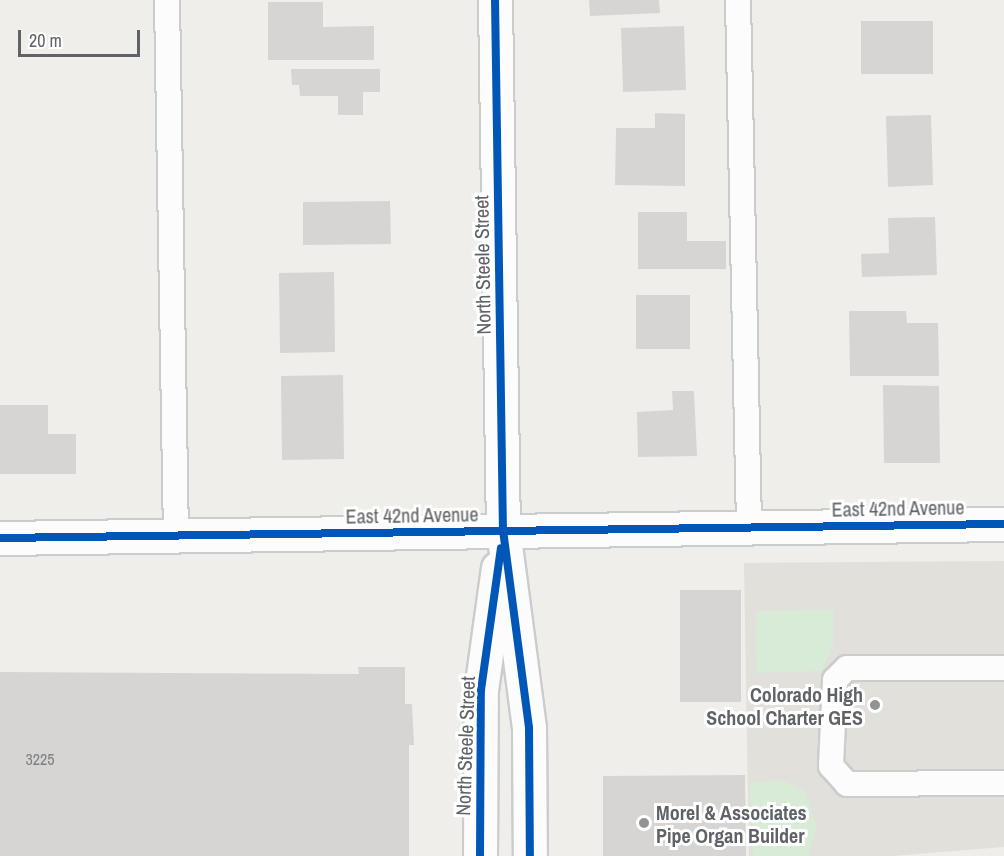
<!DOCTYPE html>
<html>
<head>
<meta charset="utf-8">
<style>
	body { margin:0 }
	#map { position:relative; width:1004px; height:856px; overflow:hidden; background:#efeeea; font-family:"Archivo Narrow",sans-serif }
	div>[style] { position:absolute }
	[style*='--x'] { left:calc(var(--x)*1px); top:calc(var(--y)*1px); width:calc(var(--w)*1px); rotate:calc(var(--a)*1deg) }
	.education>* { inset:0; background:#e2e0da }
	.green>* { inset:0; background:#d8ebd6 }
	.building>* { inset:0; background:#d6d5d3 }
	.roads { filter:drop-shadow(2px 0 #cbcccc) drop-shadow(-2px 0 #cbcccc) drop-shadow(0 2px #cbcccc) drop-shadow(0 -2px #cbcccc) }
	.lane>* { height:24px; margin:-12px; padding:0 12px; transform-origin:12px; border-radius:12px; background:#fdfcfc }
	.street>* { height:33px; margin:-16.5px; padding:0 16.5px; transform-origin:16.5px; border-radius:16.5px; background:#fdfcfc }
	.secondary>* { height:33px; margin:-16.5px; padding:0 16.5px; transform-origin:16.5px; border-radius:16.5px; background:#fdfcfc }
	.cycleway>* { height:8px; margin:-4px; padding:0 4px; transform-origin:4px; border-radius:4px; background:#0057b8 }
	.dots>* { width:16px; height:16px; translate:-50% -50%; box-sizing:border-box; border:3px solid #fff; border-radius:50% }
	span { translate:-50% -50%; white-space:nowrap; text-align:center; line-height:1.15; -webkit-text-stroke:6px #fff; paint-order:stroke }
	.number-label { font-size:16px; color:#7e8184 }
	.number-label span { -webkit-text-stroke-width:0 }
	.street-label { font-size:20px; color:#5f6368 }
	.poi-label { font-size:20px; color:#5f6368; font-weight:700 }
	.right { translate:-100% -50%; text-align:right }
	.left { translate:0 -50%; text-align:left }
	.scale { position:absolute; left:18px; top:30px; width:122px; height:27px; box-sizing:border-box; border:3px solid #5f6368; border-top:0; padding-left:8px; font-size:18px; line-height:21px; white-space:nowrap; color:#5f6368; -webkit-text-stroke:4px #fff; paint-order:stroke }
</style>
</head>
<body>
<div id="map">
	<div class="education">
		<i style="clip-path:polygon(1004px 561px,1004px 847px,893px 856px,749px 856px,744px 563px)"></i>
	</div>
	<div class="green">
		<i style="clip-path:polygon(833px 610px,833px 644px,822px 671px,757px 673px,756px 611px)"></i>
		<i style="clip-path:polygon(781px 780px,805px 791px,816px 827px,808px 856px,753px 856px,750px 783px)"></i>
	</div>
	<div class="building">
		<i style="clip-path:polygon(589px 0,659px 0,660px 13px,590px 16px)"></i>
		<i style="clip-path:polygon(268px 2px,323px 2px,323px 27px,374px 26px,374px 60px,268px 60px)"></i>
		<i style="clip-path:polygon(861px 21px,933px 21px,933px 74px,861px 74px)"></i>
		<i style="clip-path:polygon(684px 26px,686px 90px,623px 92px,621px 28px)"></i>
		<i style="clip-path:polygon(291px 69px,380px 69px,380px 92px,363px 92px,363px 115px,338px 115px,338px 96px,300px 96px,299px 85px,292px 85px)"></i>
		<i style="clip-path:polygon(655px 113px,685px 114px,685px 186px,615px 185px,616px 128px,655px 128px)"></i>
		<i style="clip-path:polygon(931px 115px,933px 185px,888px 187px,886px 116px)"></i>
		<i style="clip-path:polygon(390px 201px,391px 244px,303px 245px,303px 202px)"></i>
		<i style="clip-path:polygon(638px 212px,687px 212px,687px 241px,726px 241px,726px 269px,638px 269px)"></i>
		<i style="clip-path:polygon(935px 217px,937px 275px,862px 277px,861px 254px,889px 253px,888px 218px)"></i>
		<i style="clip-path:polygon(334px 272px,335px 352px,280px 353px,279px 273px)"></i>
		<i style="clip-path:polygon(636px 295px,690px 295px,690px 349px,636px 349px)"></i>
		<i style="clip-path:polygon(849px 311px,906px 311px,907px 323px,938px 323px,939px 376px,850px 376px)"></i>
		<i style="clip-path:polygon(343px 375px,344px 459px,282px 460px,281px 376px)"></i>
		<i style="clip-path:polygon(883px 385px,939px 386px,940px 463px,884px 463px)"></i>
		<i style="clip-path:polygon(672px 391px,694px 391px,697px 456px,638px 457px,637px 412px,673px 410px)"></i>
		<i style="clip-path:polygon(0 405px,48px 405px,48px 434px,76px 434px,76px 474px,0 474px)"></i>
		<i style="clip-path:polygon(680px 590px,741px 590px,741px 702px,680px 702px)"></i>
		<i style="clip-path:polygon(358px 667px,405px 667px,405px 704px,412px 704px,414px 745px,409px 745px,409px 856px,0 856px,0 672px,359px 674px)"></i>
		<i style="clip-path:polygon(745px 775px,746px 856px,603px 856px,603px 776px)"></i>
	</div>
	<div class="roads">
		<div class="lane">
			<i style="--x:167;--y:0;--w:535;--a:89.04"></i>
			<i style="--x:738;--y:0;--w:527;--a:88.8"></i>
			<i style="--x:1004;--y:668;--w:157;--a:180"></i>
			<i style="--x:847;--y:668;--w:17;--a:135"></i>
			<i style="--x:835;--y:680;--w:86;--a:92.7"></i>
			<i style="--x:831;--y:766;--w:24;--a:48"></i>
			<i style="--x:847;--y:784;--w:157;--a:-0.4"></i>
		</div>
		<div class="street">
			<i style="--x:0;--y:538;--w:1004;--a:-0.8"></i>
		</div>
		<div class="secondary">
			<i style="--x:495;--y:0;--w:530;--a:89.14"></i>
			<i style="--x:503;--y:530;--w:200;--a:82.5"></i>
			<i style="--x:529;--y:728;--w:128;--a:89.6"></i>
			<i style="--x:480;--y:856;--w:166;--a:-89.7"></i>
			<i style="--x:481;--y:690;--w:123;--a:-82.1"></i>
		</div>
	</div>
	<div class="cycleway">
		<i style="--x:495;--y:0;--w:530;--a:89.14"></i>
		<i style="--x:503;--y:530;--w:200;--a:82.5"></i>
		<i style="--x:529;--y:728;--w:128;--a:89.6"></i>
		<i style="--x:0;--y:538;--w:1004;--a:-0.8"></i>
		<i style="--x:480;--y:856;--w:166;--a:-89.7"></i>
		<i style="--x:481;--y:690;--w:143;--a:-82"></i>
	</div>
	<div class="dots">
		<i style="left:875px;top:705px;background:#919496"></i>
		<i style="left:644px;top:823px;background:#919496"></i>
	</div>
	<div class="number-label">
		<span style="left:40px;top:759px">3225</span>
	</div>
	<div class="street-label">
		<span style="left:482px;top:265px;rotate:-91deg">North Steele Street</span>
		<span style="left:898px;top:508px;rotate:-1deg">East 42nd Avenue</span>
		<span style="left:412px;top:515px;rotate:-1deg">East 42nd Avenue</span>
		<span style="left:465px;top:746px;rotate:-88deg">North Steele Street</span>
	</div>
	<div class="poi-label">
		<span class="right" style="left:863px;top:706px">Colorado High<br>School Charter GES</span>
		<span class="left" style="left:656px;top:824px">Morel &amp; Associates<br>Pipe Organ Builder</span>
	</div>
	<div class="scale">20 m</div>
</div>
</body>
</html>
